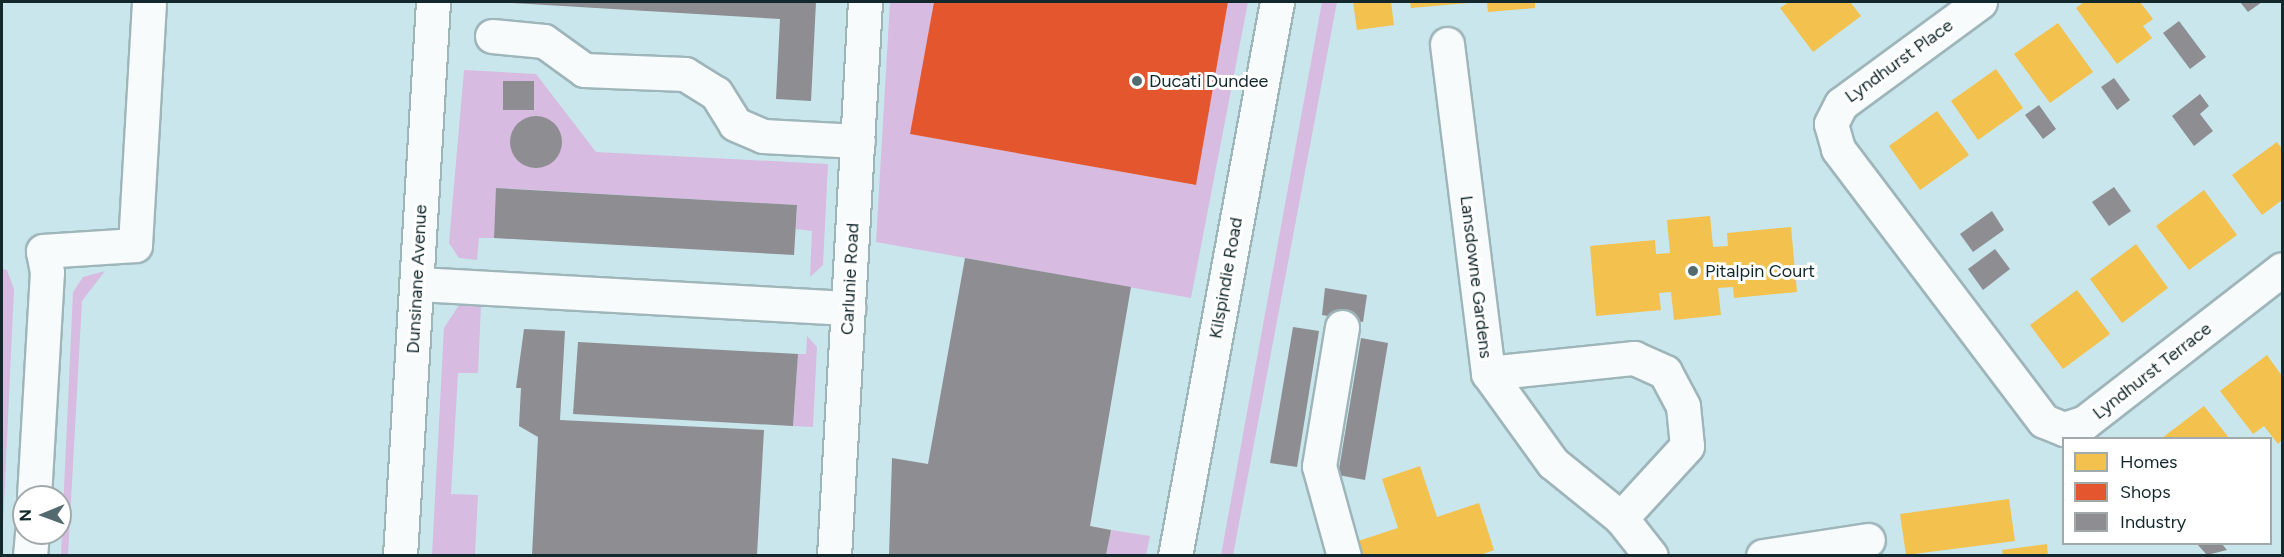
<!DOCTYPE html>
<html>
<head>
<meta charset="utf-8">
<style>
	body { margin:0 }
	#map { position:relative; width:2284px; height:557px; overflow:hidden; background:#c9e6ec; font-family:Figtree,sans-serif }
	div>[style] { position:absolute }
	[style*='--x'] { left:calc(var(--x)*1px); top:calc(var(--y)*1px); width:calc(var(--w)*1px); rotate:calc(var(--a)*1deg) }
	.green>* { inset:0; background:#d8bbe1 }
	.homes>* { inset:0; background:#f2c14e }
	.shops>* { inset:0; background:#e4572e }
	.industry>* { inset:0; background:#8d8d92 }
	.round { border-radius:50% }
	.roads { filter:drop-shadow(2px 0 #9eb5ba) drop-shadow(-2px 0 #9eb5ba) drop-shadow(0 2px #9eb5ba) drop-shadow(0 -2px #9eb5ba) }
	.minor>* { height:33px; margin:-16.5px; padding:0 16.5px; transform-origin:16.5px; border-radius:16.5px; background:#f7fbfc }
	.dots>* { width:16px; height:16px; translate:-50% -50%; box-sizing:border-box; border:3px solid #fff; border-radius:50% }
	span { translate:-50% -50%; white-space:nowrap; text-align:center; line-height:1.15; -webkit-text-stroke:6px #fff; paint-order:stroke }
	.street-label { font-size:18px; color:#13282c }
	.poi-label { font-size:18px; color:#13282c }
	.left { translate:0 -50%; text-align:left }
	.frame { position:absolute; inset:0; border:3px solid #13282c; pointer-events:none }
	.legend { position:absolute; left:2062px; top:437px; width:210px; height:108px; box-sizing:border-box; background:#fff; border:2px solid #a1a9ab; margin:0; padding:8px 10px; list-style:none; font-size:18px; color:#13282c }
	.legend li { display:flex; align-items:center; gap:12px; height:30px }
	.legend b { width:30px; border:2px solid #a1a9ab }
	.north { position:absolute; left:12px; top:485px; width:60px; height:60px; box-sizing:border-box; background:#fff; border:2px solid #a1a9ab; border-radius:50%; rotate:269deg; font-size:16px; font-weight:700; line-height:24px; text-align:center; color:#13282c }
	.north::after { content:''; display:block; margin:auto; width:21px; height:27px; background:#536a6f; clip-path:polygon(50% 0,100% 100%,50% 72%,0 100%) }
</style>
</head>
<body>
<div id="map">
	<div class="green">
		<i style="clip-path:polygon(890px 2px,934px 2px,911px 134px,1195px 185px,1228px 2px,1248px 2px,1191px 298px,876px 242px)"></i>
		<i style="clip-path:polygon(1322px 2px,1337px 2px,1233px 555px,1221px 555px)"></i>
		<i style="clip-path:polygon(464px 70px,536px 74px,596px 152px,828px 164px,823px 265px,810px 277px,812px 231px,796px 229px,797px 205px,497px 188px,494px 238px,479px 238px,477px 260px,459px 258px,449px 243px)"></i>
		<i style="clip-path:polygon(2px 269px,7px 270px,14px 289px,2px 547px)"></i>
		<i style="clip-path:polygon(105px 271px,82px 301px,68px 555px,61px 555px,73px 292px,83px 277px)"></i>
		<i style="clip-path:polygon(459px 305px,481px 306px,478px 373px,458px 373px,451px 494px,478px 495px,475px 555px,432px 555px,444px 328px)"></i>
		<i style="clip-path:polygon(807px 336px,817px 347px,813px 427px,793px 426px,798px 354px,806px 354px)"></i>
		<i style="clip-path:polygon(1111px 530px,1150px 536px,1146px 555px,1106px 556px)"></i>
	</div>
	<div class="homes">
		<i style="clip-path:polygon(1353px 2px,1391px 2px,1394px 25px,1357px 30px)"></i>
		<i style="clip-path:polygon(1410px 2px,1468px 2px,1468px 3px,1411px 8px)"></i>
		<i style="clip-path:polygon(1487px 2px,1535px 2px,1535px 8px,1488px 12px)"></i>
		<i style="clip-path:polygon(1789px 2px,1850px 2px,1861px 16px,1813px 52px,1780px 8px)"></i>
		<i style="clip-path:polygon(2084px 2px,2140px 2px,2153px 19px,2143px 26px,2152px 38px,2117px 64px,2076px 8px)"></i>
		<i style="clip-path:polygon(2058px 23px,2093px 72px,2050px 103px,2014px 54px)"></i>
		<i style="clip-path:polygon(1996px 69px,2023px 108px,1978px 140px,1951px 101px)"></i>
		<i style="clip-path:polygon(1937px 111px,1969px 155px,1920px 190px,1889px 146px)"></i>
		<i style="clip-path:polygon(2277px 142px,2282px 149px,2282px 200px,2262px 215px,2232px 175px)"></i>
		<i style="clip-path:polygon(2204px 190px,2237px 235px,2189px 270px,2156px 226px)"></i>
		<i style="clip-path:polygon(1710px 216px,1713px 247px,1728px 246px,1727px 233px,1791px 227px,1797px 292px,1734px 298px,1733px 287px,1718px 288px,1721px 315px,1674px 320px,1671px 292px,1659px 293px,1661px 310px,1596px 316px,1590px 246px,1655px 240px,1656px 254px,1670px 253px,1667px 220px)"></i>
		<i style="clip-path:polygon(2136px 244px,2168px 288px,2122px 323px,2090px 279px)"></i>
		<i style="clip-path:polygon(2077px 290px,2110px 334px,2063px 369px,2030px 325px)"></i>
		<i style="clip-path:polygon(2267px 355px,2282px 376px,2282px 440px,2278px 444px,2264px 426px,2253px 434px,2220px 391px)"></i>
		<i style="clip-path:polygon(2204px 406px,2229px 438px,2162px 438px)"></i>
		<i style="clip-path:polygon(1420px 466px,1437px 517px,1479px 503px,1494px 550px,1478px 556px,1363px 556px,1358px 541px,1398px 528px,1382px 479px)"></i>
		<i style="clip-path:polygon(2009px 499px,2015px 541px,1906px 555px,1900px 514px)"></i>
		<i style="clip-path:polygon(2047px 544px,2048px 556px,2003px 556px,2002px 550px)"></i>
	</div>
	<div class="shops">
		<i style="clip-path:polygon(934px 2px,1228px 2px,1196px 185px,910px 134px)"></i>
	</div>
	<div class="industry">
		<i style="clip-path:polygon(497px 2px,816px 2px,811px 101px,776px 99px,780px 19px)"></i>
		<i style="clip-path:polygon(2240px 2px,2262px 2px,2248px 12px)"></i>
		<i style="clip-path:polygon(2179px 21px,2206px 57px,2190px 69px,2163px 33px)"></i>
		<i style="clip-path:polygon(2114px 78px,2130px 100px,2117px 110px,2101px 87px)"></i>
		<i style="clip-path:polygon(503px 81px,534px 81px,534px 110px,503px 110px)"></i>
		<i style="clip-path:polygon(2200px 94px,2209px 106px,2200px 114px,2213px 131px,2194px 146px,2172px 116px)"></i>
		<i style="clip-path:polygon(2039px 105px,2056px 129px,2043px 139px,2025px 115px)"></i>
		<i class="round" style="left:510px;top:116px;width:52px;height:52px"></i>
		<i style="clip-path:polygon(2114px 187px,2131px 211px,2109px 226px,2092px 202px)"></i>
		<i style="clip-path:polygon(496px 188px,797px 205px,794px 255px,494px 238px)"></i>
		<i style="clip-path:polygon(1992px 211px,2004px 230px,1973px 252px,1960px 234px)"></i>
		<i style="clip-path:polygon(1995px 249px,2010px 269px,1983px 290px,1968px 269px)"></i>
		<i style="clip-path:polygon(965px 258px,1131px 287px,1090px 526px,1111px 530px,1106px 555px,889px 555px,892px 458px,928px 464px)"></i>
		<i style="clip-path:polygon(1325px 288px,1367px 295px,1363px 322px,1322px 315px)"></i>
		<i style="clip-path:polygon(1293px 327px,1319px 331px,1297px 467px,1270px 463px)"></i>
		<i style="clip-path:polygon(524px 329px,565px 331px,560px 420px,764px 430px,757px 555px,532px 555px,538px 437px,519px 426px,521px 388px,516px 388px)"></i>
		<i style="clip-path:polygon(1361px 338px,1388px 343px,1365px 480px,1338px 475px)"></i>
		<i style="clip-path:polygon(578px 342px,798px 354px,793px 426px,573px 414px)"></i>
		<i style="clip-path:polygon(2197px 544px,2222px 544px,2227px 550px,2207px 555px)"></i>
	</div>
	<div class="roads">
		<div class="minor">
			<i style="--x:1980;--y:2;--w:172;--a:143.7"></i>
			<i style="--x:1841;--y:104;--w:22;--a:117"></i>
			<i style="--x:1831;--y:124;--w:26;--a:74"></i>
			<i style="--x:1838;--y:149;--w:341;--a:52.9"></i>
			<i style="--x:2044;--y:421;--w:22;--a:22"></i>
			<i style="--x:2064;--y:429;--w:22;--a:-18"></i>
			<i style="--x:2085;--y:422;--w:249;--a:-37.8"></i>
			<i style="--x:492;--y:36;--w:52;--a:5.5"></i>
			<i style="--x:544;--y:41;--w:49;--a:35.9"></i>
			<i style="--x:584;--y:70;--w:101;--a:2.3"></i>
			<i style="--x:685;--y:74;--w:36;--a:32"></i>
			<i style="--x:716;--y:93;--w:36;--a:58"></i>
			<i style="--x:735;--y:124;--w:30;--a:23"></i>
			<i style="--x:763;--y:136;--w:95;--a:3"></i>
			<i style="--x:1447;--y:44;--w:332;--a:82.9"></i>
			<i style="--x:1488;--y:373;--w:111;--a:54.2"></i>
			<i style="--x:1553;--y:463;--w:87;--a:39"></i>
			<i style="--x:1621;--y:518;--w:48;--a:51.7"></i>
			<i style="--x:417;--y:284;--w:432;--a:3.2"></i>
			<i style="--x:1342;--y:327;--w:141;--a:99.4"></i>
			<i style="--x:1319;--y:466;--w:93;--a:74.5"></i>
			<i style="--x:1488;--y:373;--w:147;--a:-5.9"></i>
			<i style="--x:1634;--y:358;--w:34;--a:24"></i>
			<i style="--x:1665;--y:372;--w:38;--a:62"></i>
			<i style="--x:1683;--y:406;--w:40;--a:84.3"></i>
			<i style="--x:1687;--y:446;--w:98;--a:132.5"></i>
			<i style="--x:34;--y:497;--w:225;--a:-86.7"></i>
			<i style="--x:47;--y:272;--w:21;--a:-101"></i>
			<i style="--x:43;--y:251;--w:92;--a:-3.7"></i>
			<i style="--x:135;--y:245;--w:243;--a:-86.7"></i>
			<i style="--x:30;--y:556;--w:23;--a:-85"></i>
			<i style="--x:400;--y:556;--w:555;--a:-86.59"></i>
			<i style="--x:834;--y:556;--w:555;--a:-86.8"></i>
			<i style="--x:1175;--y:556;--w:563;--a:-79.57"></i>
			<i style="--x:1763;--y:556;--w:106;--a:-8.7"></i>
		</div>
	</div>
	<div class="dots">
		<i style="left:1137px;top:81px;background:#536a6f"></i>
		<i style="left:1693px;top:271px;background:#536a6f"></i>
	</div>
	<div class="street-label">
		<span style="left:1899px;top:61px;rotate:-36deg">Lyndhurst Place</span>
		<span style="left:1476px;top:277px;rotate:83deg">Lansdowne Gardens</span>
		<span style="left:1226px;top:278px;rotate:-80deg">Kilspindie Road</span>
		<span style="left:417px;top:279px;rotate:-87deg">Dunsinane Avenue</span>
		<span style="left:850px;top:279px;rotate:-87deg">Carlunie Road</span>
		<span style="left:2152px;top:371px;rotate:-38deg">Lyndhurst Terrace</span>
	</div>
	<div class="poi-label">
		<span class="left" style="left:1149px;top:81px">Ducati Dundee</span>
		<span class="left" style="left:1705px;top:271px">Pitalpin Court</span>
	</div>
	<div class="frame"></div>
	<ul class="legend">
	<li><b style="height:16px;background:#f2c14e"></b>Homes</li>
	<li><b style="height:16px;background:#e4572e"></b>Shops</li>
	<li><b style="height:16px;background:#8d8d92"></b>Industry</li>
	</ul>
	<div class="north">N</div>
</div>
</body>
</html>
